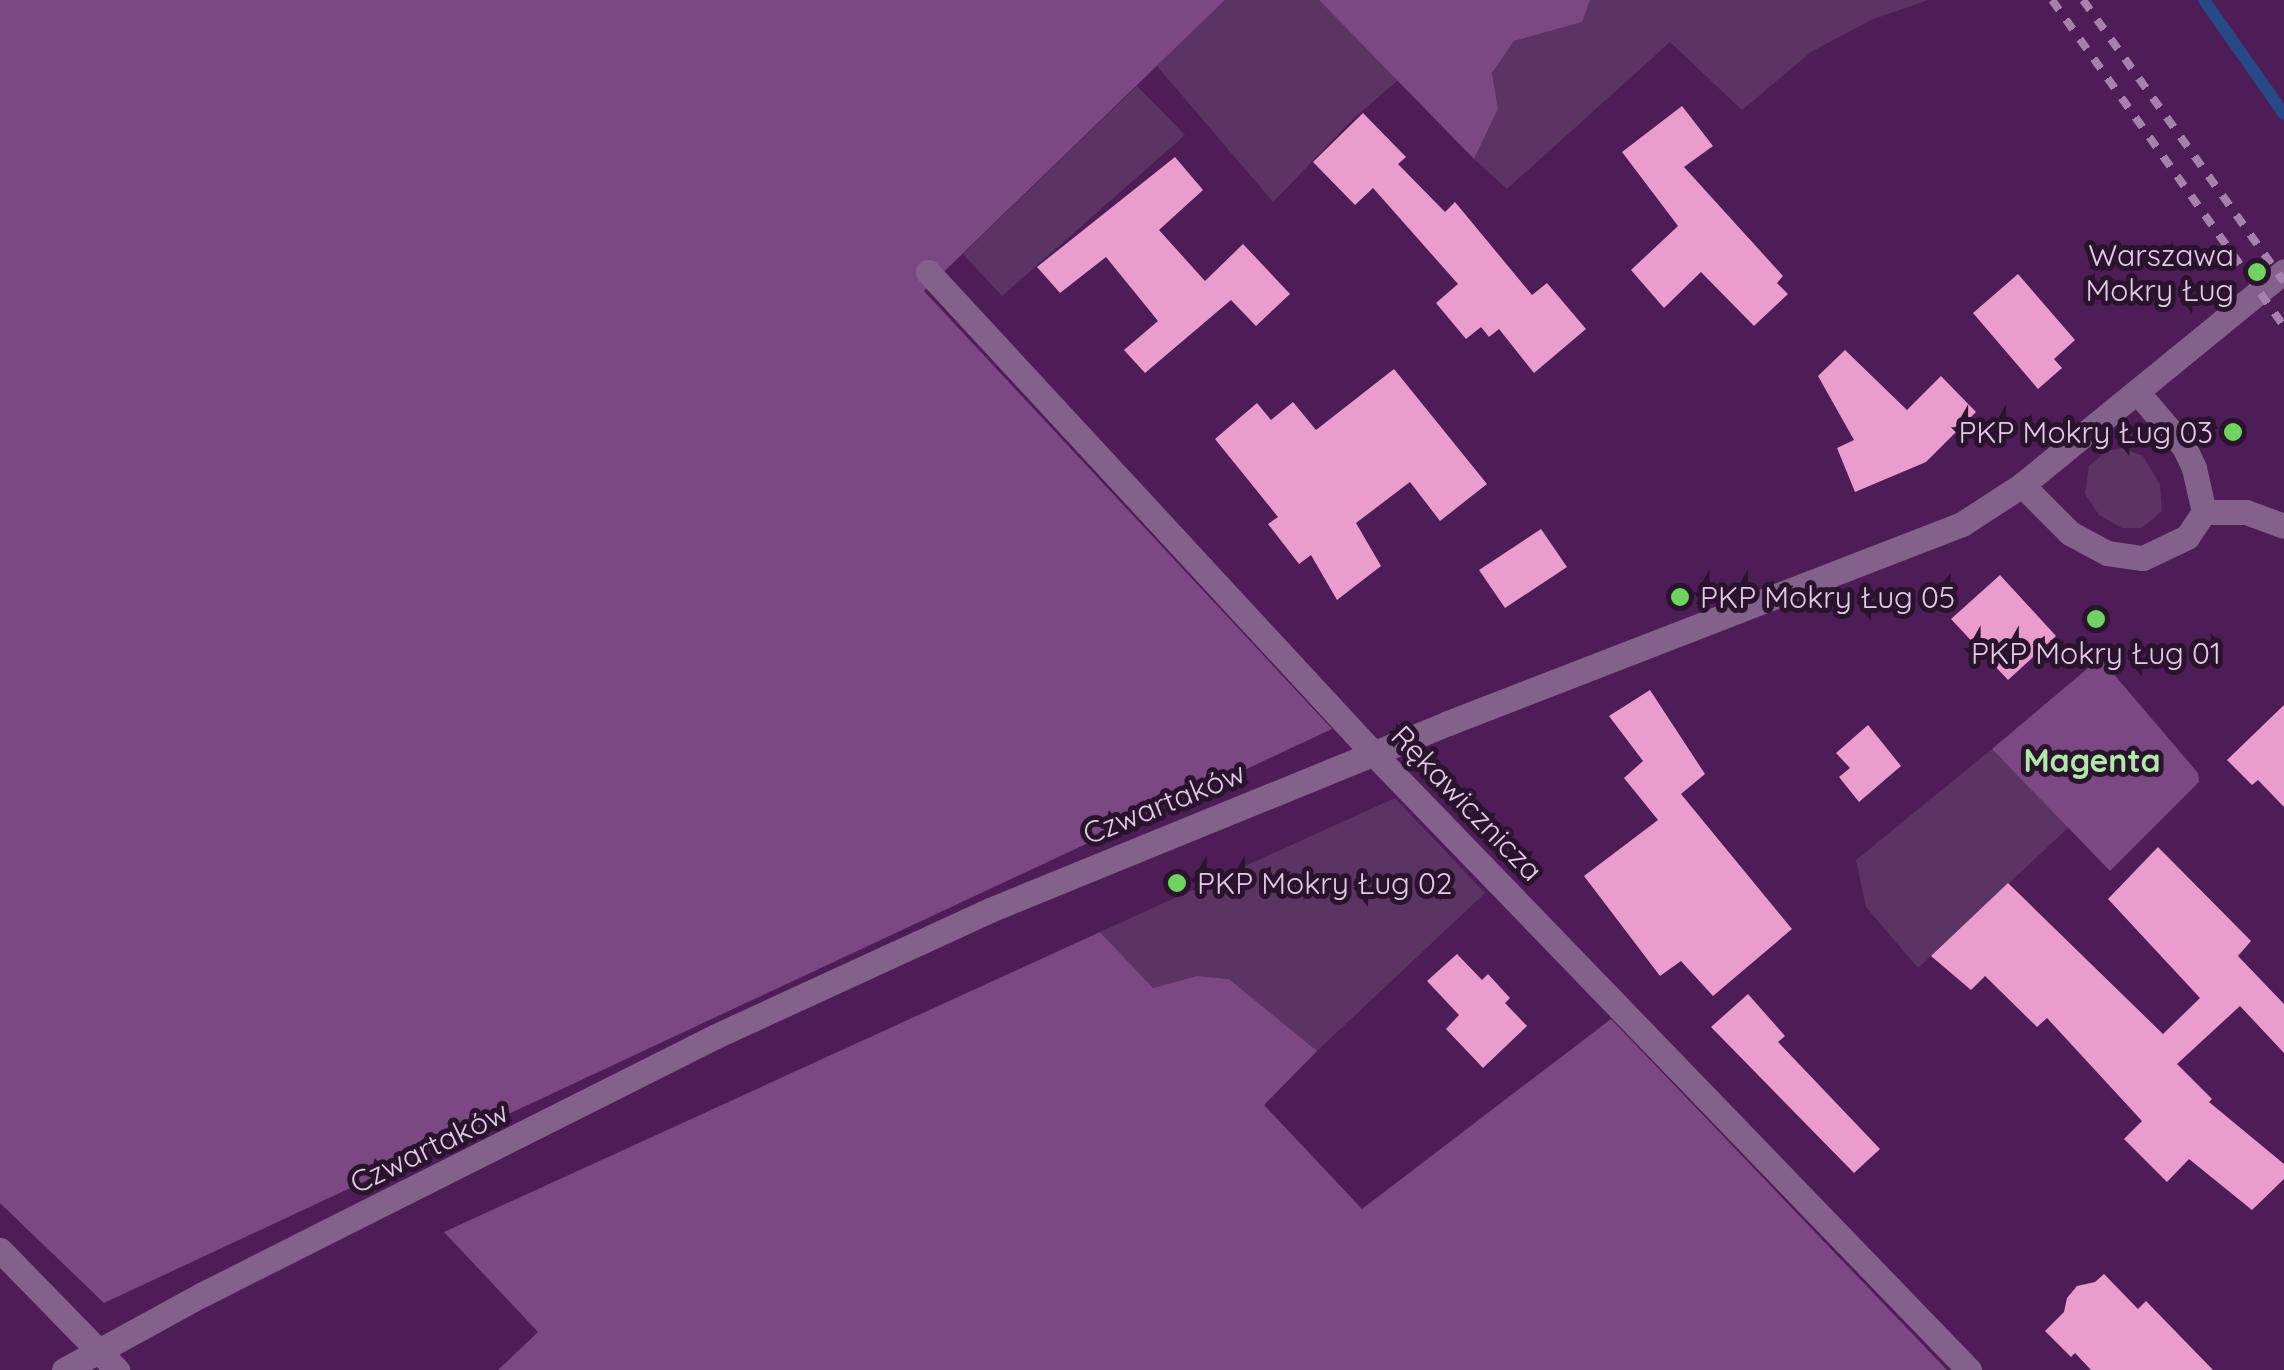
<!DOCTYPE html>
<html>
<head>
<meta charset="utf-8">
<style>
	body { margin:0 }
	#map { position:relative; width:2284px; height:1370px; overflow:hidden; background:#4e1d57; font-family:Quicksand,sans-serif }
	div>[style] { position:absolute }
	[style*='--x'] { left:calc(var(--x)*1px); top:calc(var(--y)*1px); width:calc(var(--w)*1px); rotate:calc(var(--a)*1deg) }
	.green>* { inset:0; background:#5c3463 }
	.forest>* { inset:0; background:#7b4884 }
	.stream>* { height:12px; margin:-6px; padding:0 6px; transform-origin:6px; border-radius:6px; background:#274986 }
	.building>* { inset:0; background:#e99ccd }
	.minor>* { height:25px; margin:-12.5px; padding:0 12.5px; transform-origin:12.5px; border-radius:12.5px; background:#84618b }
	.rail>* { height:8px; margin-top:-4px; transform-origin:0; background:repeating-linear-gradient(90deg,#a681ad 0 12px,transparent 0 24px) }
	.dots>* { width:28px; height:28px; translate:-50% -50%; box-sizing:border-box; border:5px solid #29132d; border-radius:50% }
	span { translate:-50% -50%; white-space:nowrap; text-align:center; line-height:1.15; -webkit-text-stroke:10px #29132d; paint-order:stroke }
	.poi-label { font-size:30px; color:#e5c9ea }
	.right { translate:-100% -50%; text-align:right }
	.left { translate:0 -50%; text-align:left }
	.street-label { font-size:30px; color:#e5c9ea }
	.neighbourhood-label { font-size:32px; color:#b2e7aa; font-weight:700 }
</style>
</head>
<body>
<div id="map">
	<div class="green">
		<i style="clip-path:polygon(1225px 0,1319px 0,1398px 80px,1353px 119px,1273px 202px,1157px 66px)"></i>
		<i style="clip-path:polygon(1590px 0,1928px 0,1871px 20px,1811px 52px,1742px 110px,1670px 42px,1507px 189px,1474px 159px,1498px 109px,1492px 73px,1514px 41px,1581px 22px)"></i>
		<i style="clip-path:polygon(1137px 86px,1185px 135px,1002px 296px,963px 254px)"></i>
		<i style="clip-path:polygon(2121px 448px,2143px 456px,2160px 485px,2162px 511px,2142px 528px,2122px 528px,2099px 515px,2085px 494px,2089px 466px,2107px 451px)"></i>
		<i style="clip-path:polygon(1992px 749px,2069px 827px,1918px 968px,1866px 907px,1856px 860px)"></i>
		<i style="clip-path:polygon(1395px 798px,1485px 893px,1317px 1051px,1229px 979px,1197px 976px,1153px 988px,1100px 932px)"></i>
	</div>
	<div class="forest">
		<i style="clip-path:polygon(0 0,1225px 0,924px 291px,1332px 729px,104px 1303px,0 1203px)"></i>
		<i style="clip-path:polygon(1319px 0,1590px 0,1582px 22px,1514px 41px,1492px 73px,1498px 109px,1474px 159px)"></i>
		<i style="clip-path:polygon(2100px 658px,2198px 773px,2199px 782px,2110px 871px,1992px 749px)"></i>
		<i style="clip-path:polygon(1100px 932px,1153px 988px,1197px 976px,1229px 979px,1317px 1051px,1264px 1105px,1362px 1209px,1611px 1019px,1947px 1370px,498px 1370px,538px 1332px,444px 1232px)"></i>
	</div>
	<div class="stream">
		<i style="--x:2204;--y:0;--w:139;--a:54.9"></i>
	</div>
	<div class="building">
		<i style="clip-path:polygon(1682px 106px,1713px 146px,1684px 167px,1783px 276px,1777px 283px,1788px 294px,1754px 326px,1701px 272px,1664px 308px,1631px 270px,1678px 226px,1622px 152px)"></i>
		<i style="clip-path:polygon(1363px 113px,1406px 157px,1398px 164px,1445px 212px,1455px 202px,1532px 295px,1547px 283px,1586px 329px,1534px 373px,1499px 329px,1489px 337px,1481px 327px,1466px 339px,1436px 303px,1458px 284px,1373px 188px,1355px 205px,1313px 162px)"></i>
		<i style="clip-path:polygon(1175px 157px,1203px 190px,1159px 230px,1205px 281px,1243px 244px,1290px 294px,1256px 326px,1231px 300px,1145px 373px,1124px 350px,1158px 321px,1106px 257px,1060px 293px,1037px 267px)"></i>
		<i style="clip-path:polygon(2018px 274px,2075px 340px,2054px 359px,2062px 368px,2038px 389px,1973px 313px)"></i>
		<i style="clip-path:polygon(1845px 350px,1907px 410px,1941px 376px,1976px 412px,1926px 462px,1855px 492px,1837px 448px,1854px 440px,1818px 376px)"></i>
		<i style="clip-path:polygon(1394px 369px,1487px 484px,1440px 521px,1410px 482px,1356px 523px,1381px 566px,1337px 600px,1311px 555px,1299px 564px,1268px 524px,1278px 517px,1215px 439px,1257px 403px,1271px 420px,1293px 402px,1316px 430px)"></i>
		<i style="clip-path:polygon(1541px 529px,1567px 567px,1505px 608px,1479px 570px)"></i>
		<i style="clip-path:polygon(2000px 575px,2056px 636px,2008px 680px,1951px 619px)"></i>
		<i style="clip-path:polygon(1650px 690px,1705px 774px,1681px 794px,1792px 929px,1713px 996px,1681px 961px,1660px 976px,1584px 876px,1658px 820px,1624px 778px,1643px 761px,1609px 716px)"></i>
		<i style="clip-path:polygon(2284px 705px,2284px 807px,2258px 780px,2252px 785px,2227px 760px)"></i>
		<i style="clip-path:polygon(1868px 725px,1901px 766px,1859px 802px,1839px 777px,1850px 768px,1836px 753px)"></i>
		<i style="clip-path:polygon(2158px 847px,2251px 941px,2238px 956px,2284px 1004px,2284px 1053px,2240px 1006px,2177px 1064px,2212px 1099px,2209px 1102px,2284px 1164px,2284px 1179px,2252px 1210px,2189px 1159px,2167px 1182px,2124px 1139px,2142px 1121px,2047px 1018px,2037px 1027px,1985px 976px,1971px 990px,1931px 956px,2008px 883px,2163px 1034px,2200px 998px,2108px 899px)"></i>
		<i style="clip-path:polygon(1457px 954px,1482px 980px,1488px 974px,1510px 998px,1505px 1003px,1527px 1026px,1483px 1068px,1446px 1029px,1459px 1015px,1427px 981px)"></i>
		<i style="clip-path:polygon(1748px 994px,1785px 1036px,1778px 1042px,1880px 1149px,1854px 1173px,1711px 1027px)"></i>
		<i style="clip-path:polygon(2104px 1274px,2138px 1309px,2146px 1301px,2213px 1370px,2091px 1370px,2075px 1353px,2071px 1357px,2045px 1331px,2064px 1312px,2067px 1298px,2077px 1286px,2095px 1282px)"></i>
	</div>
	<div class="minor">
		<i style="--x:928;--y:272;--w:655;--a:47.23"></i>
		<i style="--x:1373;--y:753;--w:858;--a:45.99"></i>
		<i style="--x:2022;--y:485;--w:68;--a:45"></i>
		<i style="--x:2070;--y:533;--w:42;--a:28.4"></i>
		<i style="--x:2107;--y:553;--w:36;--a:8"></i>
		<i style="--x:2143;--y:558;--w:49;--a:-25.5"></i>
		<i style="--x:2187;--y:537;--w:30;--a:-56"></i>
		<i style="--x:2204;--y:512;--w:45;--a:-102.8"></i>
		<i style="--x:2194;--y:468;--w:23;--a:-115"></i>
		<i style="--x:2184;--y:447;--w:71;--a:-130.4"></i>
		<i style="--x:2204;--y:512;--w:42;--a:0"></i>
		<i style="--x:2246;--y:512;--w:40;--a:20.2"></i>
		<i style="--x:0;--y:1250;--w:168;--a:45.7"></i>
		<i style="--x:64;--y:1370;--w:158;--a:-28.7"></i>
		<i style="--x:203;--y:1294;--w:574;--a:-26.7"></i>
		<i style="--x:716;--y:1036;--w:302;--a:-24.7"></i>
		<i style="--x:990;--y:910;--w:495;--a:-22.2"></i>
		<i style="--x:1448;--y:723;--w:551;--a:-21.16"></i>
		<i style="--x:1962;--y:524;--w:72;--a:-33"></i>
		<i style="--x:2022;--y:485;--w:338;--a:-39.2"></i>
	</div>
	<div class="rail">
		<i style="--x:2052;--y:0;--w:400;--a:54.6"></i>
		<i style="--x:2083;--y:0;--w:346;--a:54.5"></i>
	</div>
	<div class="dots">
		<i style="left:2257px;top:272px;background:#6ed360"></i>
		<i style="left:2233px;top:432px;background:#6ed360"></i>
		<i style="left:1680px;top:597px;background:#6ed360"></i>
		<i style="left:2096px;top:619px;background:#6ed360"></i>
		<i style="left:1177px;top:883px;background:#6ed360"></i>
	</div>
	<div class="poi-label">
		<span class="right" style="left:2234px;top:272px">Warszawa<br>Mokry Ług</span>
		<span class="right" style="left:2213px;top:432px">PKP Mokry Ług 03</span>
		<span class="left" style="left:1700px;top:597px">PKP Mokry Ług 05</span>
		<span style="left:2096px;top:653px">PKP Mokry Ług 01</span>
		<span class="left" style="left:1197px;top:883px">PKP Mokry Ług 02</span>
	</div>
	<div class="street-label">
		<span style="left:1164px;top:803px;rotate:-22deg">Czwartaków</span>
		<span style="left:1467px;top:803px;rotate:46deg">Rękawicznicza</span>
		<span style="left:429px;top:1147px;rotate:-26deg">Czwartaków</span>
	</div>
	<div class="neighbourhood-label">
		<span style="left:2092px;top:760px">Magenta</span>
	</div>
</div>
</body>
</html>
